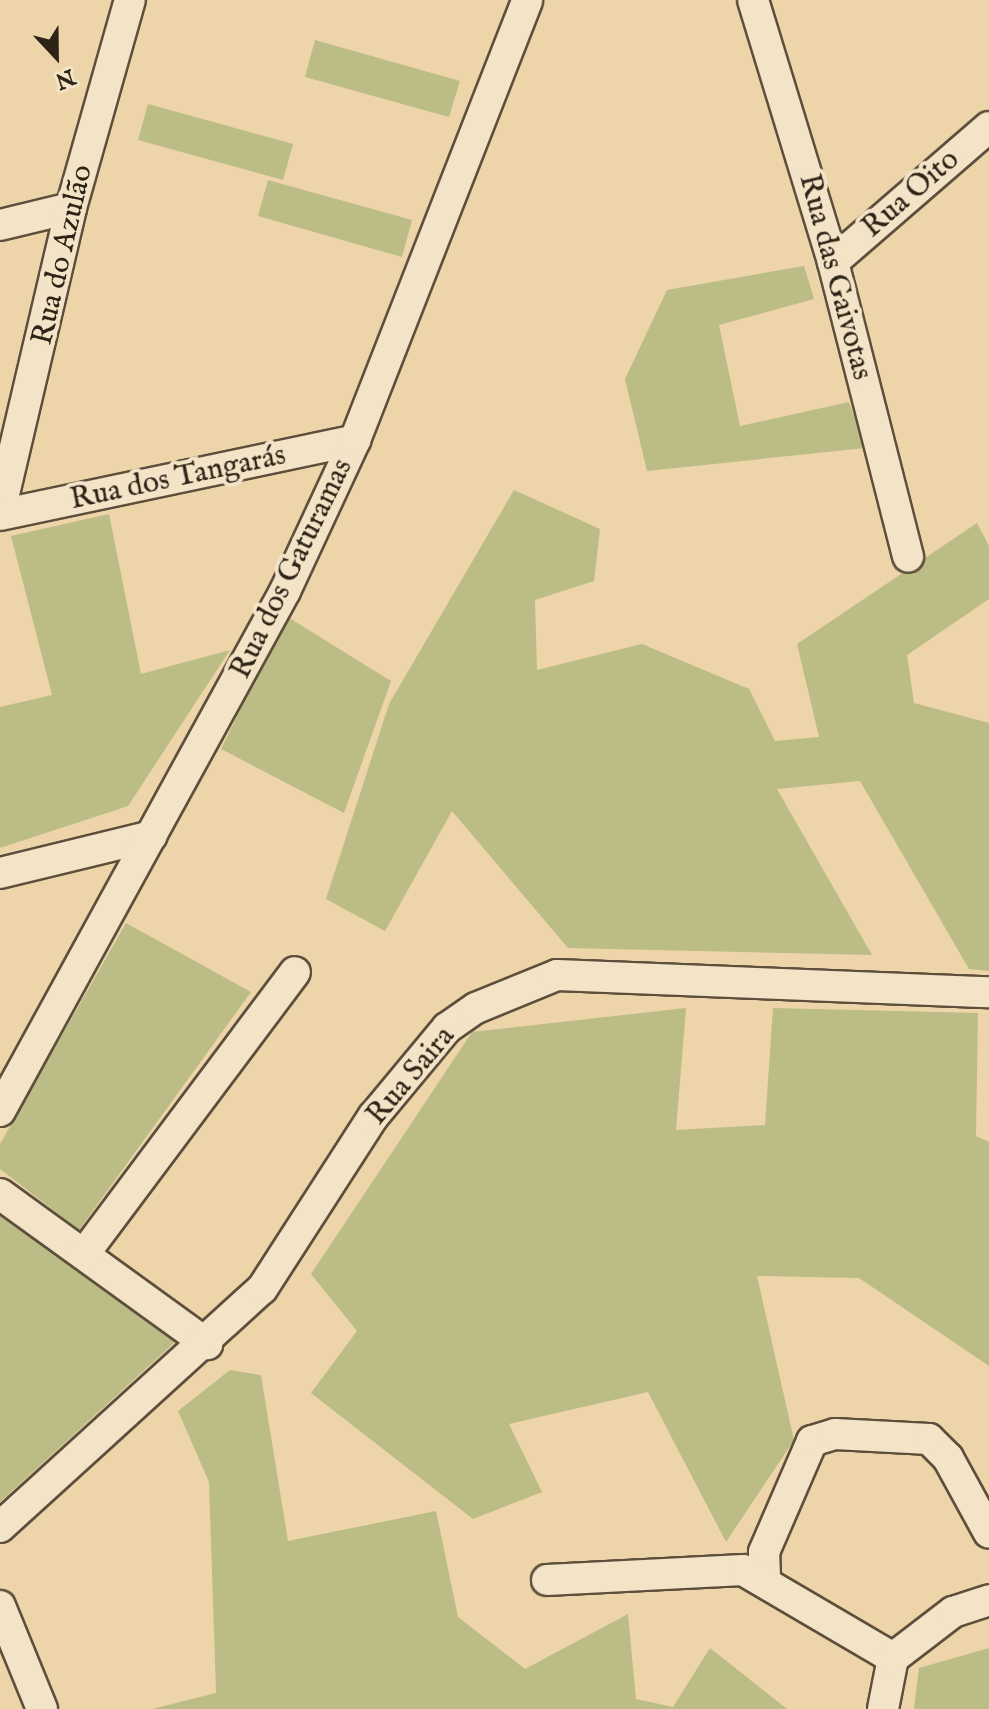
<!DOCTYPE html>
<html>
<head>
<meta charset="utf-8">
<style>
	body { margin:0 }
	#map { position:relative; width:989px; height:1709px; overflow:hidden; background:#edd4a9; font-family:"IM FELL English",serif }
	div>[style] { position:absolute }
	[style*='--x'] { left:calc(var(--x)*1px); top:calc(var(--y)*1px); width:calc(var(--w)*1px); rotate:calc(var(--a)*1deg) }
	.green>* { inset:0; background:#bcbc86 }
	.roads { filter:drop-shadow(2px 0 #5d4f3c) drop-shadow(-2px 0 #5d4f3c) drop-shadow(0 2px #5d4f3c) drop-shadow(0 -2px #5d4f3c) }
	.street>* { height:30px; margin:-15px; padding:0 15px; transform-origin:15px; border-radius:15px; background:#f3e3c7 }
	span { translate:-50% -50%; white-space:nowrap; text-align:center; line-height:1.15; -webkit-text-stroke:8px #f3e3c7; paint-order:stroke }
	.street-label { font-size:30px; color:#2d2317 }
	.north { position:absolute; left:16px; top:16px; width:80px; height:80px; -webkit-text-stroke:6px #f3e3c7; paint-order:stroke; rotate:158deg; font-size:22px; font-weight:700; line-height:32px; text-align:center; color:#2d2317 }
	.north::after { content:''; display:block; margin:auto; width:28px; height:36px; background:#2d2317; clip-path:polygon(50% 0,100% 100%,50% 72%,0 100%) }
</style>
</head>
<body>
<div id="map">
	<div class="green">
		<i style="clip-path:polygon(315px 40px,460px 81px,449px 117px,305px 77px)"></i>
		<i style="clip-path:polygon(148px 104px,293px 144px,283px 180px,138px 140px)"></i>
		<i style="clip-path:polygon(268px 180px,412px 220px,402px 257px,258px 216px)"></i>
		<i style="clip-path:polygon(804px 266px,814px 299px,719px 325px,740px 426px,849px 402px,865px 448px,647px 471px,625px 379px,667px 290px)"></i>
		<i style="clip-path:polygon(514px 490px,600px 529px,594px 581px,535px 600px,537px 670px,642px 644px,749px 689px,775px 741px,819px 737px,797px 644px,977px 523px,989px 546px,989px 599px,907px 655px,914px 703px,989px 723px,989px 971px,969px 969px,860px 781px,777px 789px,872px 955px,568px 948px,452px 811px,385px 931px,326px 899px,389px 704px)"></i>
		<i style="clip-path:polygon(109px 514px,141px 674px,230px 650px,128px 806px,0 848px,0 707px,52px 695px,11px 536px)"></i>
		<i style="clip-path:polygon(286px 616px,391px 681px,344px 813px,221px 749px)"></i>
		<i style="clip-path:polygon(126px 923px,251px 992px,79px 1230px,0 1169px,0 1144px)"></i>
		<i style="clip-path:polygon(686px 1008px,676px 1130px,765px 1125px,773px 1008px,978px 1013px,976px 1136px,989px 1142px,989px 1366px,859px 1278px,757px 1276px,794px 1440px,726px 1542px,648px 1392px,509px 1424px,542px 1492px,473px 1519px,311px 1393px,357px 1331px,311px 1274px,472px 1032px)"></i>
		<i style="clip-path:polygon(0 1215px,175px 1342px,0 1502px)"></i>
		<i style="clip-path:polygon(230px 1370px,261px 1375px,288px 1541px,436px 1511px,458px 1617px,525px 1669px,628px 1614px,636px 1699px,673px 1707px,710px 1648px,787px 1709px,152px 1709px,216px 1693px,209px 1482px,178px 1411px)"></i>
		<i style="clip-path:polygon(989px 1648px,989px 1709px,914px 1709px,919px 1668px)"></i>
	</div>
	<div class="roads">
		<div class="street">
			<i style="--x:753;--y:0;--w:274;--a:73"></i>
			<i style="--x:833;--y:262;--w:304;--a:75.7"></i>
			<i style="--x:0;--y:225;--w:73;--a:-13.5"></i>
			<i style="--x:833;--y:262;--w:206;--a:-40.9"></i>
			<i style="--x:0;--y:511;--w:311;--a:-76.8"></i>
			<i style="--x:71;--y:208;--w:216;--a:-74.2"></i>
			<i style="--x:0;--y:515;--w:363;--a:-11.9"></i>
			<i style="--x:0;--y:873;--w:156;--a:-13.7"></i>
			<i style="--x:0;--y:1111;--w:593;--a:-61.27"></i>
			<i style="--x:285;--y:591;--w:166;--a:-65.1"></i>
			<i style="--x:355;--y:440;--w:472;--a:-68.6"></i>
			<i style="--x:0;--y:1194;--w:256;--a:35.9"></i>
			<i style="--x:84;--y:1254;--w:352;--a:-53.2"></i>
			<i style="--x:0;--y:1527;--w:354;--a:-42.3"></i>
			<i style="--x:262;--y:1289;--w:205;--a:-57.2"></i>
			<i style="--x:373;--y:1117;--w:116;--a:-50.3"></i>
			<i style="--x:447;--y:1028;--w:35;--a:-35"></i>
			<i style="--x:476;--y:1008;--w:87;--a:-22.2"></i>
			<i style="--x:557;--y:975;--w:432;--a:2.3"></i>
			<i style="--x:765;--y:1577;--w:25;--a:-92"></i>
			<i style="--x:764;--y:1552;--w:121;--a:-66.6"></i>
			<i style="--x:812;--y:1441;--w:24;--a:-17"></i>
			<i style="--x:835;--y:1434;--w:94;--a:3"></i>
			<i style="--x:929;--y:1439;--w:27;--a:45"></i>
			<i style="--x:948;--y:1458;--w:85;--a:61.3"></i>
			<i style="--x:547;--y:1580;--w:196;--a:-2.9"></i>
			<i style="--x:743;--y:1570;--w:174;--a:30.4"></i>
			<i style="--x:0;--y:1606;--w:111;--a:67.8"></i>
			<i style="--x:883;--y:1709;--w:52;--a:-78.9"></i>
			<i style="--x:893;--y:1658;--w:76;--a:-37.5"></i>
			<i style="--x:953;--y:1612;--w:38;--a:-18"></i>
		</div>
	</div>
	<div class="street-label">
		<span style="left:911px;top:194px;rotate:-41deg">Rua Oito</span>
		<span style="left:63px;top:255px;rotate:-77deg">Rua do Azulão</span>
		<span style="left:835px;top:277px;rotate:75deg">Rua das Gaivotas</span>
		<span style="left:178px;top:478px;rotate:-12deg">Rua dos Tangarás</span>
		<span style="left:292px;top:569px;rotate:-64deg">Rua dos Gaturamas</span>
		<span style="left:411px;top:1076px;rotate:-50deg">Rua Saira</span>
	</div>
	<div class="north">N</div>
</div>
</body>
</html>
